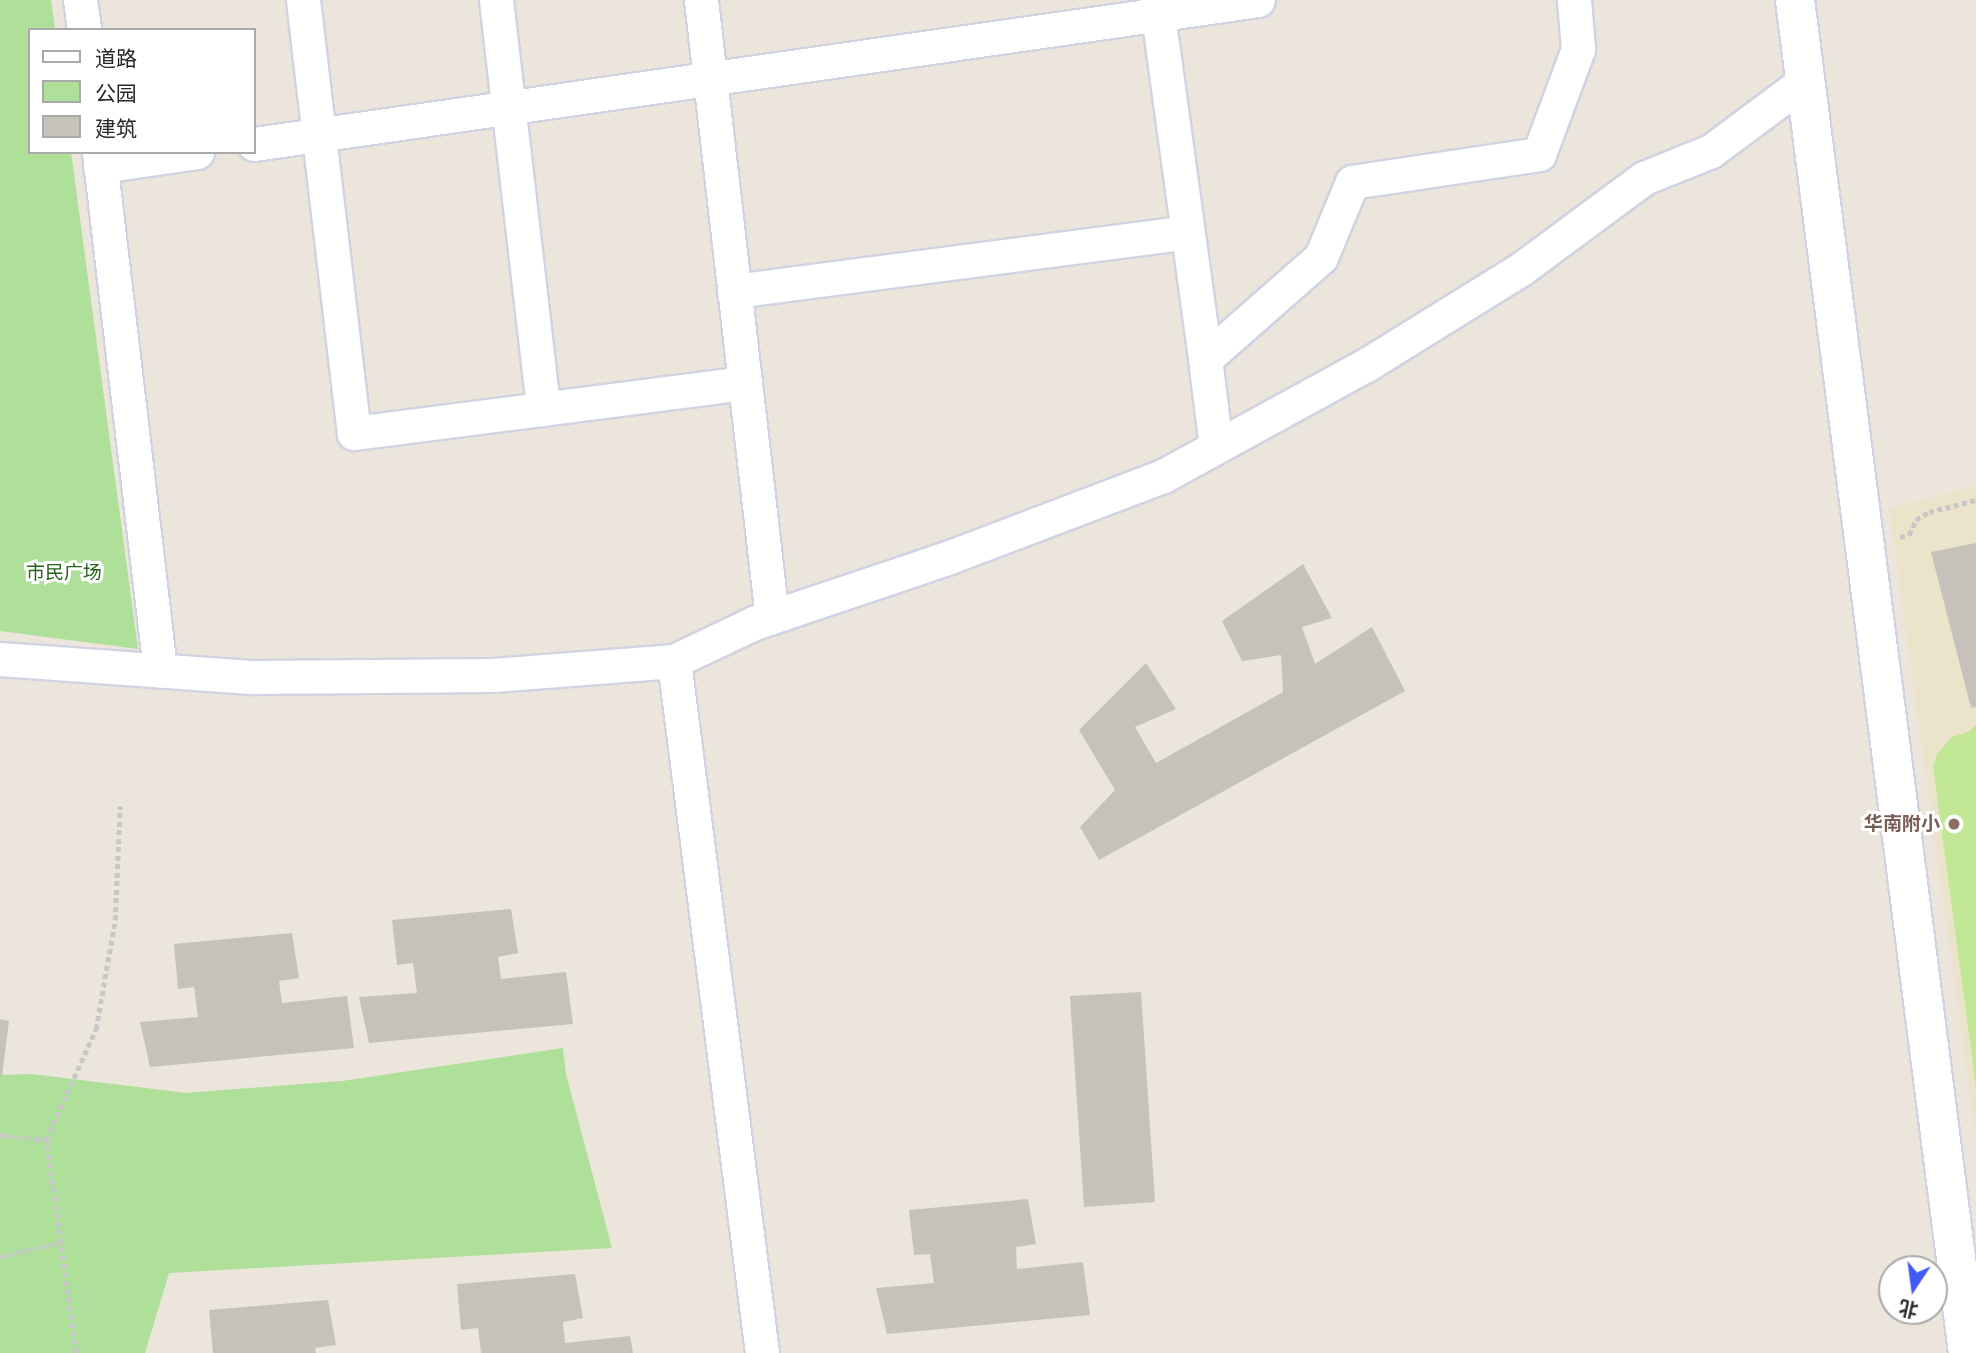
<!DOCTYPE html>
<html>
<head>
<meta charset="utf-8">
<style>
	body { margin:0 }
	#map { position:relative; width:1976px; height:1353px; overflow:hidden; background:#ebe5db; font-family:"Fira Sans","Noto Sans SC",sans-serif }
	div>[style] { position:absolute }
	[style*='--x'] { left:calc(var(--x)*1px); top:calc(var(--y)*1px); width:calc(var(--w)*1px); rotate:calc(var(--a)*1deg) }
	.education>* { inset:0; background:#ece3cb }
	.green>* { inset:0; background:#afe099 }
	.pitch>* { inset:0; background:#c1e795 }
	.building>* { inset:0; background:#c6c2bb }
	.path>* { height:4.5px; margin-top:-2.25px; transform-origin:0; background:repeating-linear-gradient(90deg,#c7c7c7 0 5px,transparent 0 8.5px) }
	.roads { filter:drop-shadow(2px 0 #d1d3e2) drop-shadow(-2px 0 #d1d3e2) drop-shadow(0 2px #d1d3e2) drop-shadow(0 -2px #d1d3e2) }
	.street>* { height:33px; margin:-16.5px; padding:0 16.5px; transform-origin:16.5px; border-radius:16.5px; background:#fff }
	.secondary>* { height:38px; margin:-19px; padding:0 19px; transform-origin:19px; border-radius:19px; background:#fff }
	.dots>* { width:19px; height:19px; translate:-50% -50%; box-sizing:border-box; border:4px solid #fff; border-radius:50% }
	span { translate:-50% -50%; white-space:nowrap; text-align:center; line-height:1.15; -webkit-text-stroke:6px #fff; paint-order:stroke }
	.park-label { font-size:19px; color:#28631c }
	.education-label { font-size:19px; color:#785e54; font-weight:700 }
	.right { translate:-100% -50%; text-align:right }
	.legend { position:absolute; left:28px; top:28px; width:228px; height:126px; box-sizing:border-box; background:#fff; border:2px solid #a9a9a9; margin:0; padding:9px 12px; list-style:none; font-size:21px; color:#292929 }
	.legend li { display:flex; align-items:center; gap:14px; height:35px }
	.legend b { width:35px; border:2px solid #a9a9a9 }
	.north { position:absolute; left:1878px; top:1255px; width:70px; height:70px; box-sizing:border-box; background:#fff; border:2px solid #a9a9a9; border-radius:50%; rotate:193deg; font-size:19px; font-weight:700; line-height:28px; text-align:center; color:#292929 }
	.north::after { content:''; display:block; margin:auto; width:24px; height:32px; background:#405bf3; clip-path:polygon(50% 0,100% 100%,50% 72%,0 100%) }
</style>
</head>
<body>
<div id="map">
	<div class="education">
		<i style="clip-path:polygon(1976px 486px,1976px 1139px,1889px 508px)"></i>
	</div>
	<div class="green">
		<i style="clip-path:polygon(0 0,51px 0,55px 30px,30px 30px,30px 152px,71px 152px,138px 649px,0 631px)"></i>
		<i style="clip-path:polygon(563px 1048px,566px 1074px,612px 1248px,169px 1273px,145px 1353px,0 1353px,0 1075px,32px 1074px,186px 1093px,342px 1081px)"></i>
	</div>
	<div class="pitch">
		<i style="clip-path:polygon(1976px 725px,1976px 1087px,1933px 766px,1937px 754px,1952px 737px,1968px 732px)"></i>
	</div>
	<div class="building">
		<i style="clip-path:polygon(1976px 543px,1976px 707px,1971px 708px,1931px 552px)"></i>
		<i style="clip-path:polygon(1303px 564px,1332px 618px,1302px 627px,1315px 664px,1372px 627px,1405px 691px,1099px 860px,1080px 827px,1115px 790px,1079px 730px,1146px 663px,1176px 709px,1135px 727px,1156px 763px,1283px 692px,1281px 655px,1242px 661px,1222px 621px)"></i>
		<i style="clip-path:polygon(511px 909px,518px 953px,498px 957px,501px 979px,566px 972px,573px 1024px,369px 1043px,359px 997px,417px 993px,413px 963px,397px 965px,392px 920px)"></i>
		<i style="clip-path:polygon(292px 933px,299px 978px,279px 981px,282px 1003px,347px 996px,354px 1048px,150px 1067px,140px 1022px,198px 1017px,194px 987px,178px 989px,174px 944px)"></i>
		<i style="clip-path:polygon(1141px 992px,1155px 1202px,1084px 1207px,1070px 996px)"></i>
		<i style="clip-path:polygon(0 1019px,9px 1021px,2px 1076px,0 1076px)"></i>
		<i style="clip-path:polygon(1028px 1199px,1036px 1244px,1016px 1247px,1017px 1269px,1083px 1262px,1090px 1315px,887px 1334px,876px 1288px,934px 1283px,930px 1254px,914px 1255px,909px 1210px)"></i>
		<i style="clip-path:polygon(575px 1274px,583px 1318px,563px 1322px,565px 1343px,630px 1336px,633px 1353px,481px 1353px,478px 1328px,461px 1330px,457px 1284px)"></i>
		<i style="clip-path:polygon(328px 1300px,336px 1345px,315px 1348px,316px 1353px,213px 1353px,209px 1310px)"></i>
	</div>
	<div class="path">
		<i style="--x:1900;--y:537;--w:9;--a:-13"></i>
		<i style="--x:1909;--y:535;--w:17;--a:-65"></i>
		<i style="--x:1916;--y:520;--w:15;--a:-32"></i>
		<i style="--x:1929;--y:512;--w:49;--a:-14.3"></i>
		<i style="--x:0;--y:1135;--w:46;--a:6.2"></i>
		<i style="--x:0;--y:1257;--w:62;--a:-14"></i>
		<i style="--x:76;--y:1353;--w:215;--a:-98"></i>
		<i style="--x:46;--y:1140;--w:122;--a:-65.8"></i>
		<i style="--x:96;--y:1029;--w:111;--a:-80.1"></i>
		<i style="--x:115;--y:920;--w:114;--a:-87.5"></i>
	</div>
	<div class="roads">
		<div class="street">
			<i style="--x:80;--y:0;--w:30;--a:82"></i>
			<i style="--x:303;--y:0;--w:436;--a:83.3"></i>
			<i style="--x:354;--y:433;--w:394;--a:-7.3"></i>
			<i style="--x:496;--y:0;--w:412;--a:83.4"></i>
			<i style="--x:701;--y:0;--w:621;--a:83.44"></i>
			<i style="--x:1156;--y:0;--w:362;--a:82.2"></i>
			<i style="--x:254;--y:144;--w:1014;--a:-8.16"></i>
			<i style="--x:99;--y:152;--w:522;--a:83.28"></i>
			<i style="--x:100;--y:166;--w:98;--a:-8.2"></i>
			<i style="--x:734;--y:291;--w:457;--a:-7.4"></i>
			<i style="--x:1216;--y:447;--w:89;--a:-97.1"></i>
			<i style="--x:1205;--y:359;--w:154;--a:-41.3"></i>
			<i style="--x:1321;--y:257;--w:81;--a:-67.5"></i>
			<i style="--x:1352;--y:182;--w:189;--a:-8.5"></i>
			<i style="--x:1539;--y:154;--w:112;--a:-69.6"></i>
			<i style="--x:1578;--y:49;--w:49;--a:-94.7"></i>
			<i style="--x:0;--y:659;--w:255;--a:4.1"></i>
			<i style="--x:254;--y:677;--w:239;--a:-0.5"></i>
			<i style="--x:493;--y:675;--w:182;--a:-4.4"></i>
			<i style="--x:674;--y:661;--w:89;--a:-25.4"></i>
			<i style="--x:754;--y:623;--w:204;--a:-18.6"></i>
			<i style="--x:947;--y:558;--w:231;--a:-20.8"></i>
			<i style="--x:1163;--y:476;--w:231;--a:-28.7"></i>
			<i style="--x:1366;--y:365;--w:182;--a:-31.8"></i>
			<i style="--x:1521;--y:269;--w:153;--a:-36.5"></i>
			<i style="--x:1644;--y:178;--w:72;--a:-21.9"></i>
			<i style="--x:1711;--y:151;--w:117;--a:-36.7"></i>
			<i style="--x:674;--y:661;--w:698;--a:82.75"></i>
		</div>
		<div class="secondary">
			<i style="--x:1795;--y:0;--w:1364;--a:82.71"></i>
		</div>
	</div>
	<div class="dots">
		<i style="left:1954px;top:824px;background:#8d6e63"></i>
	</div>
	<div class="park-label">
		<span style="left:64px;top:573px">市民广场</span>
	</div>
	<div class="education-label">
		<span class="right" style="left:1940px;top:824px">华南附小</span>
	</div>
	<ul class="legend">
	<li><b style="height:9px;background:#fff"></b>道路</li>
	<li><b style="height:19px;background:#afe099"></b>公园</li>
	<li><b style="height:19px;background:#c6c2bb"></b>建筑</li>
	</ul>
	<div class="north">北</div>
</div>
</body>
</html>
